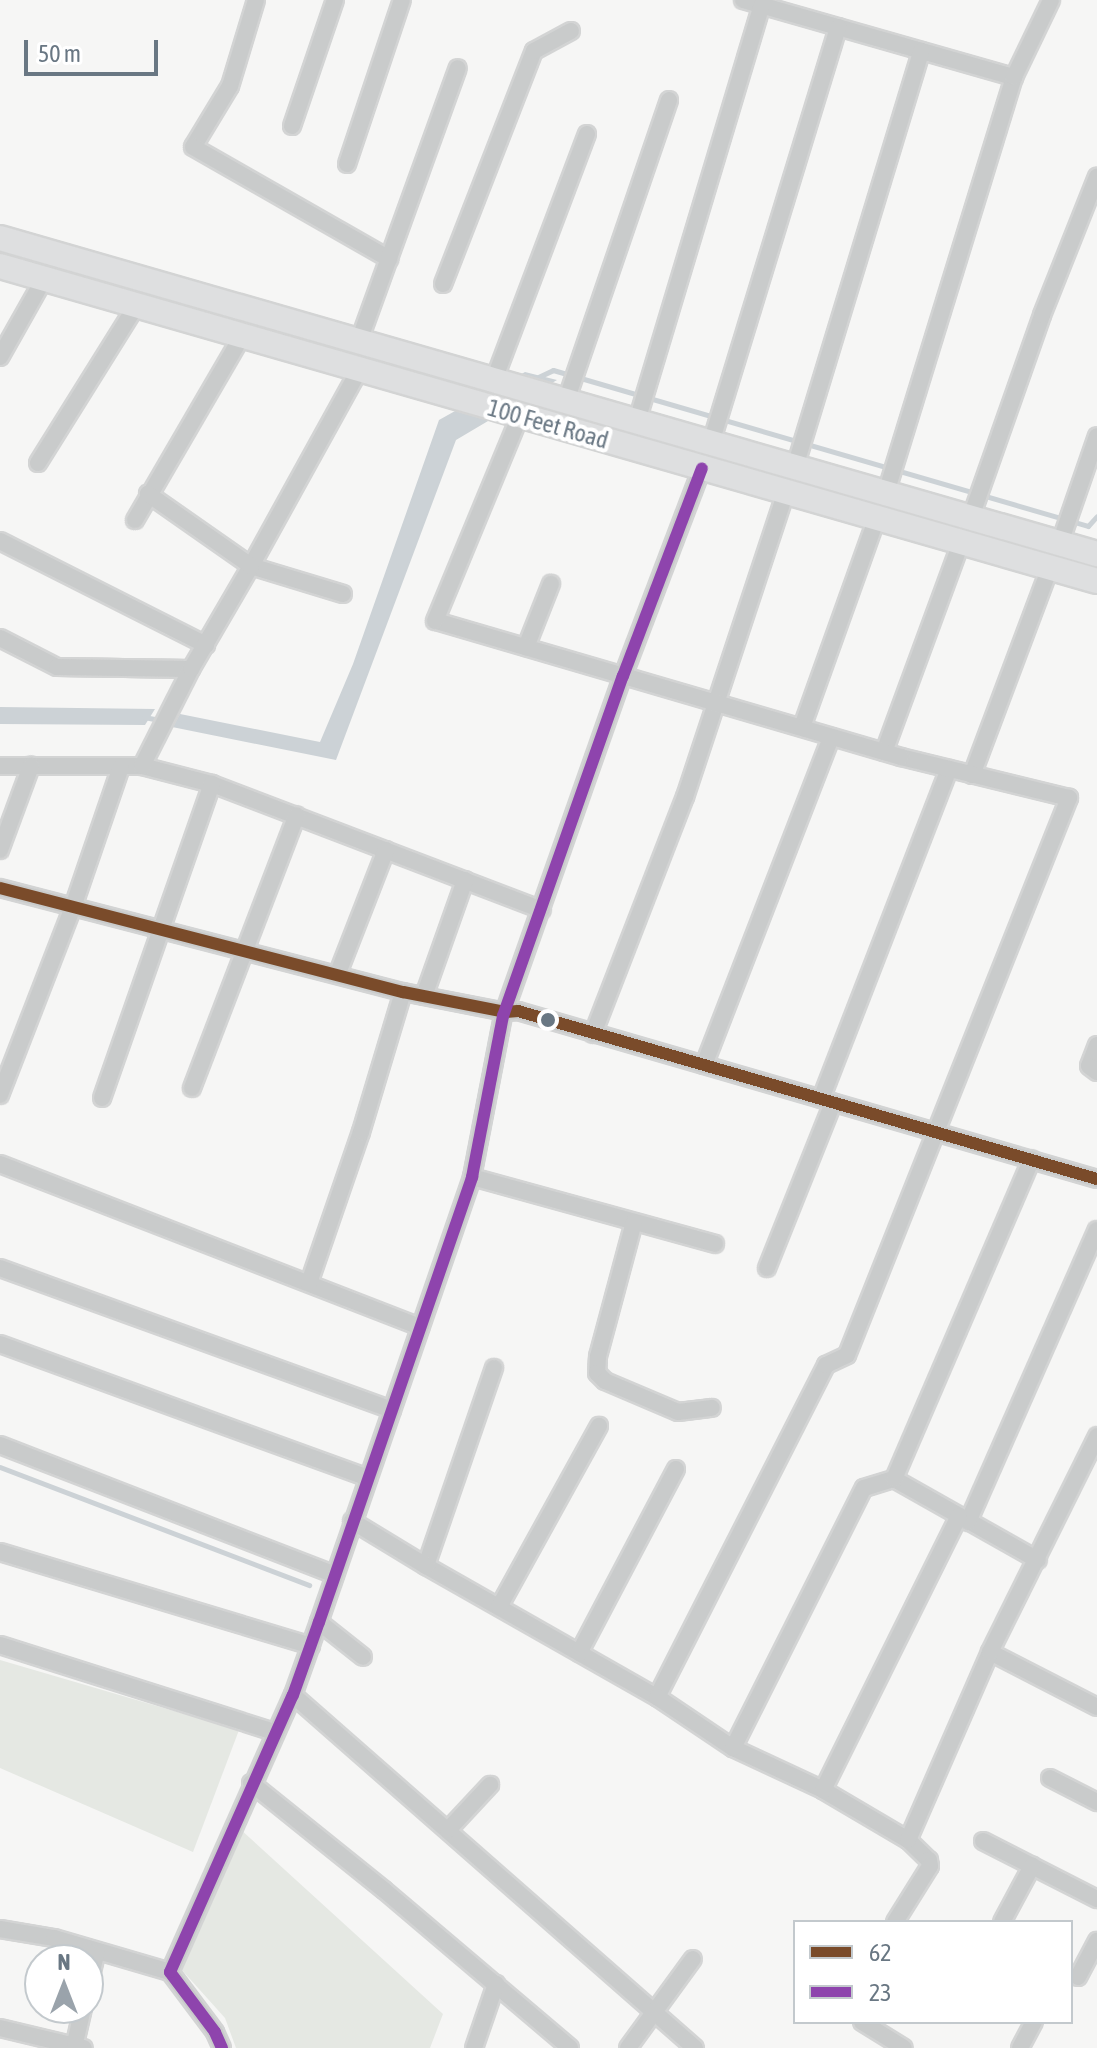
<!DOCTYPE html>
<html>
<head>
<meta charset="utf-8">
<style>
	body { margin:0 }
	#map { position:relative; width:1097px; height:2048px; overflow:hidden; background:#f6f6f5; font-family:"Asap Condensed",sans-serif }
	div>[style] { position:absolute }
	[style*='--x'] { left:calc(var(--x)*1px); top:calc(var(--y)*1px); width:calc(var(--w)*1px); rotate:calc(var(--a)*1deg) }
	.green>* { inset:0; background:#e5e8e3 }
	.water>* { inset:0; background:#ccd2d6 }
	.stream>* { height:5px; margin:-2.5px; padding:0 2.5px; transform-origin:2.5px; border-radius:2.5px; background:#ccd2d6 }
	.roads { filter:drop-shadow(2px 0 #d3d4d4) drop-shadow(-2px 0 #d3d4d4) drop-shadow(0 2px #d3d4d4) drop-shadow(0 -2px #d3d4d4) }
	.minor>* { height:16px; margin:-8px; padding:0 8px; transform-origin:8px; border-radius:8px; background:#c9cbcb }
	.secondary>* { height:24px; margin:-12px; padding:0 12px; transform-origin:12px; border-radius:12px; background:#dedfe0 }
	.bus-1>* { height:12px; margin:-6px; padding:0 6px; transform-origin:6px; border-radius:6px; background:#7a4b2a }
	.bus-2>* { height:12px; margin:-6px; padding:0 6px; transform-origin:6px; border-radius:6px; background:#8e44ad }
	.dots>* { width:22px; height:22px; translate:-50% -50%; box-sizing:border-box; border:4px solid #fff; border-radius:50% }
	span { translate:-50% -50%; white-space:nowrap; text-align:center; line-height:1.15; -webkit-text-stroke:8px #fff; paint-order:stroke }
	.street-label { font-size:24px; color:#697783 }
	.legend { position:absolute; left:793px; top:1920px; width:280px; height:104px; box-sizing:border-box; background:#fff; border:2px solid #c3c9cd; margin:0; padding:10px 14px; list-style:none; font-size:24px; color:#697783 }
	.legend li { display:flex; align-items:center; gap:16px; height:40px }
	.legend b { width:40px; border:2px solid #c3c9cd }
	.north { position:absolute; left:24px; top:1944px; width:80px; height:80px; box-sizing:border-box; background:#fff; border:2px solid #c3c9cd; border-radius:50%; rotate:0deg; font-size:22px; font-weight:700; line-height:32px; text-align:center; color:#697783 }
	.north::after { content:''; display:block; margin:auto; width:28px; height:36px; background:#9aa3ab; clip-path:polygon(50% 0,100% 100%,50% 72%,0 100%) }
	.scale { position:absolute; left:24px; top:40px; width:134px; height:36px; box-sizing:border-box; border:4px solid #697783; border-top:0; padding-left:10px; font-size:24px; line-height:28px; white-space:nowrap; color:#697783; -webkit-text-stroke:6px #fff; paint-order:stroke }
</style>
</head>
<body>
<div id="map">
	<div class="green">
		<i style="clip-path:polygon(0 1660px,239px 1730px,193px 1852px,0 1768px)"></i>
		<i style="clip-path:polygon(239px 1828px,443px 2014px,430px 2048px,236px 2048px,225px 2018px,181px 1969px)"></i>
	</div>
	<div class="water">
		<i style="clip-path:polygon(525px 372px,557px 380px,456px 440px,336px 760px,172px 727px,180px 714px,320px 742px,353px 664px,439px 420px)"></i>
		<i style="clip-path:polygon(0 707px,155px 709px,145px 725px,0 724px)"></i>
	</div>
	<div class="stream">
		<i style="--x:534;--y:379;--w:21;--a:-25"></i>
		<i style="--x:553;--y:370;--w:557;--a:16.26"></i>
		<i style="--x:1088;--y:526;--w:13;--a:-48"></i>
		<i style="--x:144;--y:717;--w:38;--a:11"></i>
		<i style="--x:0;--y:1467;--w:331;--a:20.9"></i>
	</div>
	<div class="roads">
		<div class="minor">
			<i style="--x:256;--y:0;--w:90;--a:106.8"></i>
			<i style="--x:230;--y:86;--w:71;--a:121.2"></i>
			<i style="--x:193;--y:147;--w:226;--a:29.7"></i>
			<i style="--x:743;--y:0;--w:282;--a:15.9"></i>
			<i style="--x:292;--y:126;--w:133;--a:-71.2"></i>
			<i style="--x:347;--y:164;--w:173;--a:-71.5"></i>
			<i style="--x:443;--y:284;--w:250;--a:-68.7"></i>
			<i style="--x:534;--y:51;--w:42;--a:-28.4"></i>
			<i style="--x:359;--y:341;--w:290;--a:-70.1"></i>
			<i style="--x:0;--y:357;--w:90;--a:-60.6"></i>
			<i style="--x:494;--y:380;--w:263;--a:-69.3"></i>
			<i style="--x:566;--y:401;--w:318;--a:-71.1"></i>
			<i style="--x:637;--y:421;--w:434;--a:-73.3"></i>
			<i style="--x:711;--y:443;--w:435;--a:-73"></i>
			<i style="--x:38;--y:463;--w:185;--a:-58"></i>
			<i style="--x:795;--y:467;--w:435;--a:-73.1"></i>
			<i style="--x:886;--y:493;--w:435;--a:-72.9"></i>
			<i style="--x:1014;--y:77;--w:85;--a:-64.3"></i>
			<i style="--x:971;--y:517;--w:214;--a:-70.6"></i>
			<i style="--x:1042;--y:315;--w:149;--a:-68.3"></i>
			<i style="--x:135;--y:520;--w:213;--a:-59.8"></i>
			<i style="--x:0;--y:541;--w:231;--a:26.8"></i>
			<i style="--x:1060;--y:543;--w:113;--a:-70.9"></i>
			<i style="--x:343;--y:594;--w:96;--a:-163.1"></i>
			<i style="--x:251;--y:566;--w:224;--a:-61.1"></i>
			<i style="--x:0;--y:638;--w:64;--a:27"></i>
			<i style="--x:57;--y:667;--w:134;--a:0.9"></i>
			<i style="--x:526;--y:647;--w:68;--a:-68.4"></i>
			<i style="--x:802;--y:727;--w:222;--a:-70.3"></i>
			<i style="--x:884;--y:752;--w:223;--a:-69.8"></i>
			<i style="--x:0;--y:766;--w:142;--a:0"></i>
			<i style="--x:142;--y:766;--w:72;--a:14.4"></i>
			<i style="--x:212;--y:784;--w:353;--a:20.9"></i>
			<i style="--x:142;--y:766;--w:109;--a:-63.2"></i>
			<i style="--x:191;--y:669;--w:119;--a:-59.8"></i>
			<i style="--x:251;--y:566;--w:126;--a:-145"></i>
			<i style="--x:972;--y:775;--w:221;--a:-69.4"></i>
			<i style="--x:0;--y:850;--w:90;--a:-69.7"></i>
			<i style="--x:0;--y:888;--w:416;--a:14.5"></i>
			<i style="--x:403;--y:992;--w:105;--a:11"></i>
			<i style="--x:506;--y:1012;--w:12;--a:-5"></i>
			<i style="--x:518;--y:1011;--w:603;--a:16.18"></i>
			<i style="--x:338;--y:973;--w:132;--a:-68.7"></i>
			<i style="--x:424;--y:996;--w:123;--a:-70.5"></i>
			<i style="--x:593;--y:1034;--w:254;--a:-68.8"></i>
			<i style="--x:685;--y:797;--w:321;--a:-71.7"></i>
			<i style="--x:1097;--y:1045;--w:22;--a:111"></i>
			<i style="--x:1089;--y:1066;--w:10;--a:37"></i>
			<i style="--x:704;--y:1065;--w:352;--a:-68.8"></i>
			<i style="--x:192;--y:1088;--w:292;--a:-69"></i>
			<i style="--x:0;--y:1095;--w:205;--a:-68.8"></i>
			<i style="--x:74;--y:904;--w:145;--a:-71.1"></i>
			<i style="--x:102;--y:1098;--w:333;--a:-70.7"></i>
			<i style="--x:821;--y:1099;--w:354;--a:-68.8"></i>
			<i style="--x:0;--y:1164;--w:451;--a:21.2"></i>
			<i style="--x:472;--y:1177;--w:252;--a:15.4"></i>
			<i style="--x:634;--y:1222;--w:139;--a:105"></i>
			<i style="--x:598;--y:1356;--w:17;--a:93"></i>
			<i style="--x:597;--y:1373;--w:11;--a:45"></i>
			<i style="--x:605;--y:1381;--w:79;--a:23"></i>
			<i style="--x:678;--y:1412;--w:34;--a:-7"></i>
			<i style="--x:0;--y:1268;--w:417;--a:19.9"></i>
			<i style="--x:767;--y:1268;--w:178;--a:-68.2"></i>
			<i style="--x:309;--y:1283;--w:160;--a:-71"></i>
			<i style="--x:361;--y:1132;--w:146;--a:-73.3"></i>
			<i style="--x:0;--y:1344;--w:392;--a:20"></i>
			<i style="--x:494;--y:1368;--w:209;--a:109"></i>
			<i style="--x:426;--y:1566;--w:266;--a:29.6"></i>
			<i style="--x:657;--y:1697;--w:373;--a:-63"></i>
			<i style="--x:826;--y:1365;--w:23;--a:-25"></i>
			<i style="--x:847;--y:1355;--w:600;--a:-68.27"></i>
			<i style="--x:1069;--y:798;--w:173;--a:-166.3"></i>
			<i style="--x:901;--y:757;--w:485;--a:-163.7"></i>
			<i style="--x:435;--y:621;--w:222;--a:-67.5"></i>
			<i style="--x:0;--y:1445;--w:359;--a:21.2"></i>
			<i style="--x:894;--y:1479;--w:165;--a:29.4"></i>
			<i style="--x:352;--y:1521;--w:87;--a:31.3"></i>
			<i style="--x:968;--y:1522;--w:319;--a:-66.2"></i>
			<i style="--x:0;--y:1552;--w:325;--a:16.8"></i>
			<i style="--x:499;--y:1607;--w:207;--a:-61.1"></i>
			<i style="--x:319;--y:1622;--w:56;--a:38.5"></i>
			<i style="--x:0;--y:1645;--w:288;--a:17.6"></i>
			<i style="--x:990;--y:1652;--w:120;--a:27.2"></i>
			<i style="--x:579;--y:1653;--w:208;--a:-62.2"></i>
			<i style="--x:293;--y:1695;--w:535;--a:41.29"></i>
			<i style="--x:657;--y:1697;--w:92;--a:33.9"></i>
			<i style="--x:733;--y:1748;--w:99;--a:25"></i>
			<i style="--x:823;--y:1790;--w:99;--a:30.5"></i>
			<i style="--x:908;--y:1840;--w:29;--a:44"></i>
			<i style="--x:929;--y:1860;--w:6;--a:81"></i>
			<i style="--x:930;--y:1866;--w:66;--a:122"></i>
			<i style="--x:733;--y:1748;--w:291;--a:-63.3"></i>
			<i style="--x:864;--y:1488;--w:31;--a:-17"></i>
			<i style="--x:894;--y:1479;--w:348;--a:-66.7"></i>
			<i style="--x:1050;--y:1778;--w:53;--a:27.1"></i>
			<i style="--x:251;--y:1783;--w:171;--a:38.8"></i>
			<i style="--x:384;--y:1890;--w:244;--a:40.3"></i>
			<i style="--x:823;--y:1790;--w:306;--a:-63.6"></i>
			<i style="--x:448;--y:1830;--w:62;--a:-47"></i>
			<i style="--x:908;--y:1840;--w:205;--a:-66.4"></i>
			<i style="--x:990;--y:1652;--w:241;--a:-63.6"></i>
			<i style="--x:983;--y:1841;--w:128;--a:27"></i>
			<i style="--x:1002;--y:1922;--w:64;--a:-61.8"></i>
			<i style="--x:0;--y:1929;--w:55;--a:9.5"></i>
			<i style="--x:54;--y:1938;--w:121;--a:16.3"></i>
			<i style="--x:1078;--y:1977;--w:41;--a:-62.2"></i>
			<i style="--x:88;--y:1989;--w:39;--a:-77"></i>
			<i style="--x:862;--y:2022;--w:49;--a:31.8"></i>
			<i style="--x:0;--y:2028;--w:86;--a:13.4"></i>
			<i style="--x:75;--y:2043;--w:36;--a:-77"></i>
			<i style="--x:222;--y:2048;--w:17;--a:-114"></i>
			<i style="--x:215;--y:2032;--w:75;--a:-126.9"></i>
			<i style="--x:170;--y:1972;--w:303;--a:-66.1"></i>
			<i style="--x:293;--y:1695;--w:77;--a:-70.4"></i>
			<i style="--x:319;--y:1622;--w:471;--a:-71"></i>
			<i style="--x:472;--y:1177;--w:164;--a:-79.1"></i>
			<i style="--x:503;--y:1016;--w:361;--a:-70.6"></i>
			<i style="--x:623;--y:676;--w:222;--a:-69.2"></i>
			<i style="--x:474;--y:2048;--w:68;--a:-71"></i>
			<i style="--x:628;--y:2048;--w:110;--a:-53.9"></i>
			<i style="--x:1020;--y:2048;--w:30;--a:-62"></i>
		</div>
		<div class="secondary">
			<i style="--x:0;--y:238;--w:1142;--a:16.07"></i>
			<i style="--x:0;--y:266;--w:1141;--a:16.02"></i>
		</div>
	</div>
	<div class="bus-1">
		<i style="--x:0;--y:888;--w:416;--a:14.5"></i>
		<i style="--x:403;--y:992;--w:105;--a:11"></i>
		<i style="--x:506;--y:1012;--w:12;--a:-5"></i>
		<i style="--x:518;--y:1011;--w:603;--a:16.18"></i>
	</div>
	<div class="bus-2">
		<i style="--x:222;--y:2048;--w:17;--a:-114"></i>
		<i style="--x:215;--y:2032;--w:75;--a:-126.9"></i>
		<i style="--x:170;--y:1972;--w:303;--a:-66.1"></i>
		<i style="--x:293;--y:1695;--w:77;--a:-70.4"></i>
		<i style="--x:319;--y:1622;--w:471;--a:-71"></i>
		<i style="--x:472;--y:1177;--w:164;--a:-79.1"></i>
		<i style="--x:503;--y:1016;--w:361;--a:-70.6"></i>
		<i style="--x:623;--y:676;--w:222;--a:-69.2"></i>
	</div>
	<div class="dots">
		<i style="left:548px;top:1020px;background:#697783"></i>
	</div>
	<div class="street-label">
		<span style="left:548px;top:424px;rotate:16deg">100 Feet Road</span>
	</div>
	<ul class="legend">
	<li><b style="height:10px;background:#7a4b2a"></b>62</li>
	<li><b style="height:10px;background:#8e44ad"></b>23</li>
	</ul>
	<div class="north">N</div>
	<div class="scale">50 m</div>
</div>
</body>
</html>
